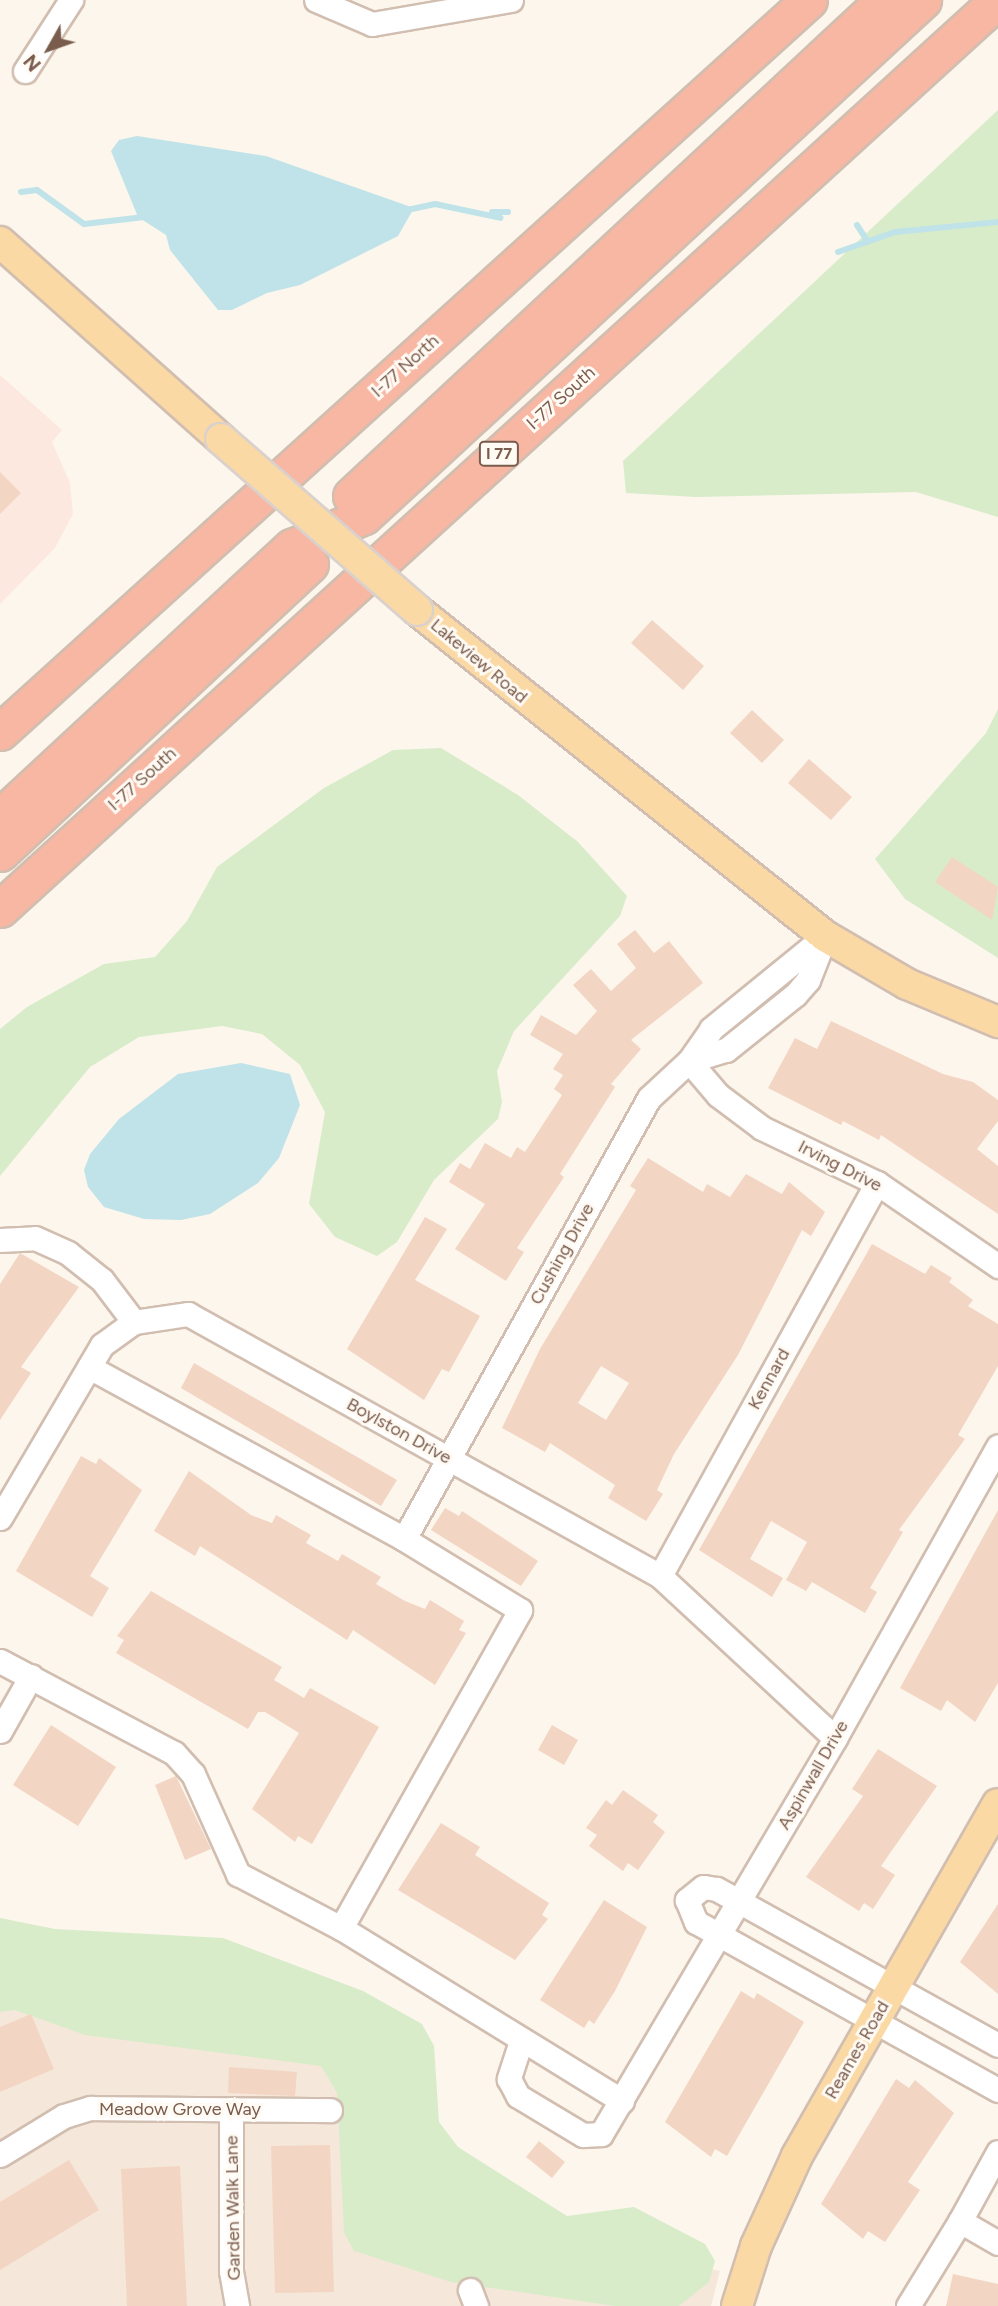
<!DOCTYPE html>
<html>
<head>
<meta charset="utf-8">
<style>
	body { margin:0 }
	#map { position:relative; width:998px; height:2306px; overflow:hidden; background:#fdf6ec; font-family:Figtree,sans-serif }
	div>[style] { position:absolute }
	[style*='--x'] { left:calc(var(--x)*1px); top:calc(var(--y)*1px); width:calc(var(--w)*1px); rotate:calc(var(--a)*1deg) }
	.residential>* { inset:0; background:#f5e8da }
	.commercial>* { inset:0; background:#fde8e0 }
	.green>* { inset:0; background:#d8ecc9 }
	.water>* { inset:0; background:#bfe3e8 }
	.stream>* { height:6px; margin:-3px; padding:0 3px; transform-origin:3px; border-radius:3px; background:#bfe3e8 }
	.building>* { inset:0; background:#f3d5c3 }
	.roads { filter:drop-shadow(2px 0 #d1beb0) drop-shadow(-2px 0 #d1beb0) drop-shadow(0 2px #d1beb0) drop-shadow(0 -2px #d1beb0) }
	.minor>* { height:23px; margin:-11.5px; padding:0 11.5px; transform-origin:11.5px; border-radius:11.5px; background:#fff }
	.major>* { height:30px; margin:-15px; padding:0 15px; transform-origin:15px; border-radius:15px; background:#fbd9a5 }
	.highway>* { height:35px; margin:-17.5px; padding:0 17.5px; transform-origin:17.5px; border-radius:17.5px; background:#f7b7a3 }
	.bridges { filter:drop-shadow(2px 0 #dad1cd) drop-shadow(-2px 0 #dad1cd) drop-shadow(0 2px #dad1cd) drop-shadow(0 -2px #dad1cd) }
	.major-bridge>* { height:30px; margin:-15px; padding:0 15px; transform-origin:15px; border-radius:15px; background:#fbd9a5 }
	span { translate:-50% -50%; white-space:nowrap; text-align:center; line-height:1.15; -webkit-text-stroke:6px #fffaf3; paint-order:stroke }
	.shield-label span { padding:2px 5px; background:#fffaf3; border:2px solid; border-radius:5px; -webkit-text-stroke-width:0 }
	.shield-label { font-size:16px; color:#7a5c4d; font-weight:700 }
	.street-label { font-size:18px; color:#7a5c4d }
	.north { position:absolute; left:14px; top:14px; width:70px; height:70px; -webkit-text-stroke:5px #fffaf3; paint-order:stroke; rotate:230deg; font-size:19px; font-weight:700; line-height:28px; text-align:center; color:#7a5c4d }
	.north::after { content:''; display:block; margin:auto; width:24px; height:32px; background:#7a5c4d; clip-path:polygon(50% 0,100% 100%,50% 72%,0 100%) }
</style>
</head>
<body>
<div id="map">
	<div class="residential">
		<i style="clip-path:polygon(0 1938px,402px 2014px,408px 2202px,720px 2271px,711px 2306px,0 2306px)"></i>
	</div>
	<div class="commercial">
		<i style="clip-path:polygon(0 375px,62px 430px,52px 442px,70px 483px,73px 514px,55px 548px,0 604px)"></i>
	</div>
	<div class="green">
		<i style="clip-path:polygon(998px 110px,998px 517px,916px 492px,696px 497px,626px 493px,623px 461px)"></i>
		<i style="clip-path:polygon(998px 709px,998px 958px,905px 899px,875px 859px,986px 733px)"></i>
		<i style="clip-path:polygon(441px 748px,518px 795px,578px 842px,627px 896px,620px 916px,514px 1031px,497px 1071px,502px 1102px,498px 1119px,434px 1180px,397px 1242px,377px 1256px,335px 1237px,309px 1204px,325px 1112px,300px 1065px,262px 1034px,222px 1026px,139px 1037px,90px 1067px,0 1176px,0 1029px,27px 1007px,104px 964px,155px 957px,187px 921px,217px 867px,324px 788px,393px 750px)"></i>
		<i style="clip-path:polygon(0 1918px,55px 1929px,223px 1938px,363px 1991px,422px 2024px,434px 2046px,439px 2122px,458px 2147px,567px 2216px,634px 2207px,705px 2244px,715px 2261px,709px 2282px,679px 2306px,615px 2306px,451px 2282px,354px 2251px,344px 2233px,337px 2093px,321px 2066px,85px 2035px,15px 2010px,0 2012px)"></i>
	</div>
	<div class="water">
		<i style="clip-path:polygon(137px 136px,266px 156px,414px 208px,398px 236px,300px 285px,267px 293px,232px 310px,218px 310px,170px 250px,166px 235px,138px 217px,111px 151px,119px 140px)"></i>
		<i style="clip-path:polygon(241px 1063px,290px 1074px,300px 1105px,279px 1158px,258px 1183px,210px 1214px,181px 1220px,144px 1219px,104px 1207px,88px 1187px,84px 1170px,90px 1154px,119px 1119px,178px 1074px)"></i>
	</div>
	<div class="stream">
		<i style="--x:21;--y:192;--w:16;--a:-7"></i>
		<i style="--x:37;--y:190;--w:58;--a:35.9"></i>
		<i style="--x:84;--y:224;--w:61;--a:-6.5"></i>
		<i style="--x:407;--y:210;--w:29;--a:-12"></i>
		<i style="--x:435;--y:204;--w:67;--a:12"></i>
		<i style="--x:492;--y:212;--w:16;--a:0"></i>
		<i style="--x:857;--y:225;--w:20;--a:57"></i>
		<i style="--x:838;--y:252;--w:60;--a:-19.3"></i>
		<i style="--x:895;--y:232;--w:103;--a:-5.5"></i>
	</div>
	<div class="building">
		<i style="clip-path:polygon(0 472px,21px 493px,0 514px)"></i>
		<i style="clip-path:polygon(652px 620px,704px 666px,683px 690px,631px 643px)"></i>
		<i style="clip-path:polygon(752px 710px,784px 740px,762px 763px,730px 733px)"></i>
		<i style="clip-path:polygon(809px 759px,852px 797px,831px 820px,788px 783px)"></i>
		<i style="clip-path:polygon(952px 857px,998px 887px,992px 920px,935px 882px)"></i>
		<i style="clip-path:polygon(635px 930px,654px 953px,669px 941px,703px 983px,631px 1040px,641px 1049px,611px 1084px,615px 1087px,560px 1174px,564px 1177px,517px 1248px,524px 1252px,506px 1281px,455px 1249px,485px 1204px,449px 1182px,460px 1163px,470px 1169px,485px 1143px,511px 1158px,517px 1147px,525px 1152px,562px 1095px,554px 1089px,563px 1075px,553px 1069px,563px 1054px,530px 1035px,541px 1015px,576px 1035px,597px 1011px,573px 985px,591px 969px,611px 991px,636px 968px,617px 944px)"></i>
		<i style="clip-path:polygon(831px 1021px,943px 1074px,973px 1082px,998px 1100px,998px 1121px,977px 1149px,998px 1166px,998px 1214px,881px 1135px,879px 1140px,843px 1121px,841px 1125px,768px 1088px,795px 1038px,817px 1049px)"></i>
		<i style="clip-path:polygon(evenodd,648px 1158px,703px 1192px,707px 1184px,730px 1197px,746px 1174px,782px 1194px,789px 1182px,825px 1212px,811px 1236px,802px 1230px,738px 1355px,674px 1454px,657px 1490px,663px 1494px,646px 1521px,608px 1498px,615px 1485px,550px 1443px,545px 1452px,502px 1428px,540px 1349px,636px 1190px,630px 1186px,648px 1158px,601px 1366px,629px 1383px,606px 1420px,578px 1403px,601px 1366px)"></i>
		<i style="clip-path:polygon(425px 1217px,447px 1229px,415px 1280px,480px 1316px,449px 1372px,442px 1369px,424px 1400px,347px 1349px)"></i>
		<i style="clip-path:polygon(872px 1244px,925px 1274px,931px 1265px,952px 1278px,949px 1282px,973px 1300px,968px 1306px,998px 1324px,998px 1366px,958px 1435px,965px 1439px,899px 1530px,903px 1532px,870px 1588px,877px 1592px,865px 1613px,812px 1582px,806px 1591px,786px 1580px,807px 1542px,771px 1521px,750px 1559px,783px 1578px,772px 1597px,699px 1550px)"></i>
		<i style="clip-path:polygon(20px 1253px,79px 1287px,21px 1367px,31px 1373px,0 1420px,0 1284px)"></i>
		<i style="clip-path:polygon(194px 1363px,397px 1480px,381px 1506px,181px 1388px)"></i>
		<i style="clip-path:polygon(81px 1456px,96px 1464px,99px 1458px,142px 1490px,90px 1576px,109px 1588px,92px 1617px,16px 1571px)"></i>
		<i style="clip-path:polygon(189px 1471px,251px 1515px,272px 1523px,276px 1515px,311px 1535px,306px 1543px,338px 1561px,342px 1554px,381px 1577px,376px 1584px,405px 1601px,425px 1609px,430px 1600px,464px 1621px,459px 1630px,466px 1633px,435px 1685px,353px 1630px,347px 1640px,200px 1546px,195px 1556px,154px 1531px)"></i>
		<i style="clip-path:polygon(445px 1508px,459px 1516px,462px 1511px,538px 1561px,521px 1586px,431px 1530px)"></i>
		<i style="clip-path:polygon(998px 1510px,998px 1683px,975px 1722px,947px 1700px,941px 1711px,900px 1688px)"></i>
		<i style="clip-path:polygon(151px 1591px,282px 1667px,274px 1680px,304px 1698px,310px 1688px,379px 1727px,312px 1844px,298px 1836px,295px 1842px,252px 1809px,299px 1733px,265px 1712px,258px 1712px,248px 1729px,116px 1653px,124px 1640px,117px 1636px)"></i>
		<i style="clip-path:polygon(51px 1725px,116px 1767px,78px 1826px,13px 1785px)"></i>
		<i style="clip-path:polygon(552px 1725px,578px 1740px,564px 1765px,538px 1750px)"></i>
		<i style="clip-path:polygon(878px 1749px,937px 1786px,881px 1866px,895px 1875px,873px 1909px,864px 1903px,859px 1911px,806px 1877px,863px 1796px,852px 1789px)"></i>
		<i style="clip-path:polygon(176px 1776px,211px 1849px,185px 1860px,155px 1785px)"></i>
		<i style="clip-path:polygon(623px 1790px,658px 1815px,653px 1822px,665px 1832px,638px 1870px,628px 1863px,623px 1871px,589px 1846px,597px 1835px,586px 1828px,606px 1800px,612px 1805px)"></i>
		<i style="clip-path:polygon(441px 1823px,480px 1847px,475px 1855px,549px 1903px,542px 1915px,548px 1919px,515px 1960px,398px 1890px)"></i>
		<i style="clip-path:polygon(604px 1900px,647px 1927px,615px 1991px,594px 2024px,589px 2020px,584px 2028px,540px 2000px)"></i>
		<i style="clip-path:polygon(998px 1904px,998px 1994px,960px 1962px)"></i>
		<i style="clip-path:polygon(741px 1991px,754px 1999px,757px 1993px,804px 2022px,727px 2156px,715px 2149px,711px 2157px,665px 2122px)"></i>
		<i style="clip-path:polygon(31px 2014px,54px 2069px,0 2092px,0 2027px)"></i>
		<i style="clip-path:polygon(229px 2067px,297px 2072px,295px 2096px,228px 2093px)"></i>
		<i style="clip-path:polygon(896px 2079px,909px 2088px,915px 2080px,954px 2113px,908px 2182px,920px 2190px,885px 2242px,868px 2231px,863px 2239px,821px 2204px)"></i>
		<i style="clip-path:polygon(539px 2141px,565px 2162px,552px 2178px,526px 2157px)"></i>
		<i style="clip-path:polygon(330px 2145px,334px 2292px,275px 2293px,271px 2146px)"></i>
		<i style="clip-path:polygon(69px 2160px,99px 2210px,0 2270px,0 2202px)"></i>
		<i style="clip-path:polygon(180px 2166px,187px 2306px,127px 2306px,121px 2169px)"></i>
		<i style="clip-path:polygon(953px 2274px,998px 2284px,998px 2306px,946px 2306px)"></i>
	</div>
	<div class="roads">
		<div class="minor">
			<i style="--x:316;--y:0;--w:61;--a:23.2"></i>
			<i style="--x:372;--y:24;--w:141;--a:-9.8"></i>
			<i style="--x:25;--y:71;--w:85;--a:-57.1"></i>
			<i style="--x:689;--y:1061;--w:45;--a:49.5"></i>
			<i style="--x:718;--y:1095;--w:55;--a:36.9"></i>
			<i style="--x:762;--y:1128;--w:127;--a:25.6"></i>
			<i style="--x:877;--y:1183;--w:147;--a:34.4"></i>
			<i style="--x:689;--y:1061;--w:39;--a:-17"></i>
			<i style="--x:726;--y:1050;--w:88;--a:-38.6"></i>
			<i style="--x:795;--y:995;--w:20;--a:-49"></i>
			<i style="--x:808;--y:980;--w:46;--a:-68.4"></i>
			<i style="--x:0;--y:1240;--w:35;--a:-3"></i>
			<i style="--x:35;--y:1238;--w:36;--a:24"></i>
			<i style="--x:68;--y:1253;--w:43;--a:38.5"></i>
			<i style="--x:102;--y:1280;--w:53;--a:52.7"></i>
			<i style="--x:89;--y:1367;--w:359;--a:28.6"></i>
			<i style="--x:0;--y:1518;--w:201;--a:-59.5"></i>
			<i style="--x:102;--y:1345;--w:39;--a:-36"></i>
			<i style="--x:134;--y:1322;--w:55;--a:-8.4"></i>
			<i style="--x:188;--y:1314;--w:540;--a:29.03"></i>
			<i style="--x:660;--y:1576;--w:238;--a:42.8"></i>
			<i style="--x:660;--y:1576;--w:449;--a:-61.1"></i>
			<i style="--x:0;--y:1661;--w:197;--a:27.9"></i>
			<i style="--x:174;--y:1753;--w:28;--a:48"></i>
			<i style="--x:193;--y:1774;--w:110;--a:65.8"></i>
			<i style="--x:238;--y:1874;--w:116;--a:27.7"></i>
			<i style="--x:341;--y:1928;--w:330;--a:31.6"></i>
			<i style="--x:0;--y:1731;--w:63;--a:-60.6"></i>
			<i style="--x:341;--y:1928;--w:365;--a:-60.6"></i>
			<i style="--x:520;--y:1610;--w:136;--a:-148.5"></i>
			<i style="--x:404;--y:1539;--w:504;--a:-60.95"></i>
			<i style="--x:649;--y:1098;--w:54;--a:-42.8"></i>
			<i style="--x:689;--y:1061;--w:39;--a:-55"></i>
			<i style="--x:711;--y:1029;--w:147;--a:-39.2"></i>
			<i style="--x:521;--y:2041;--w:40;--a:108"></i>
			<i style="--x:509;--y:2079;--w:19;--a:62"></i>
			<i style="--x:518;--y:2096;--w:76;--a:31"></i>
			<i style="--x:583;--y:2135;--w:18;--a:-3"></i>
			<i style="--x:601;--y:2134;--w:460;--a:-59.4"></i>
			<i style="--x:835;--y:1738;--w:334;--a:-60.8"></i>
			<i style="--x:998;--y:2045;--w:322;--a:-151"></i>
			<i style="--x:716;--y:1889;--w:13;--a:-171"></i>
			<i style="--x:703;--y:1887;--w:21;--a:141"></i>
			<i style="--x:687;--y:1900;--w:24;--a:68"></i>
			<i style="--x:696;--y:1922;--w:346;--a:29.1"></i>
			<i style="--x:231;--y:2109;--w:162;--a:90"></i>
			<i style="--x:231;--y:2271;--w:36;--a:80"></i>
			<i style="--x:998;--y:2152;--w:79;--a:118.8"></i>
			<i style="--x:960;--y:2221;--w:44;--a:30.1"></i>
			<i style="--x:0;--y:2155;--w:75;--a:-31.4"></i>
			<i style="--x:64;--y:2116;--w:28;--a:-17"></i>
			<i style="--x:91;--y:2108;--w:239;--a:0.5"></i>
			<i style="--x:470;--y:2290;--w:17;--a:69"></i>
			<i style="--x:908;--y:2306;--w:100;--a:-58.5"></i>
		</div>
		<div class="major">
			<i style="--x:0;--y:242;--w:296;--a:41.7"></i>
			<i style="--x:417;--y:610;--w:522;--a:38.63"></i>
			<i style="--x:825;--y:936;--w:95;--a:30.3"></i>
			<i style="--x:907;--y:984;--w:99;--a:22.7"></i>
			<i style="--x:737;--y:2306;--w:63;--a:-72.4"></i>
			<i style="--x:756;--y:2246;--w:99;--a:-65.5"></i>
			<i style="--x:797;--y:2156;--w:405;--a:-60.3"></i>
		</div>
		<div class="highway">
			<i style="--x:351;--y:496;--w:728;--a:-42.94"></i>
			<i style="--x:0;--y:732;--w:1091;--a:-42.14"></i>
			<i style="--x:0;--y:817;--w:398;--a:-42.8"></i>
			<i style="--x:292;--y:547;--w:78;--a:-23.3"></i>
			<i style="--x:364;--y:516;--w:761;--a:-42.71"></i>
			<i style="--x:0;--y:853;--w:424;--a:-43"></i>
			<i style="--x:0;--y:909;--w:1350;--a:-42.33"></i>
		</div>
	</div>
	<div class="bridges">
		<div class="major-bridge">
			<i style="--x:221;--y:439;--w:260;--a:41.1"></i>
		</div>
	</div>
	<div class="shield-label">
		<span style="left:499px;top:454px">I 77</span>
	</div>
	<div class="street-label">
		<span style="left:405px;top:366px;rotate:-42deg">I-77 North</span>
		<span style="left:561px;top:398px;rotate:-42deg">I-77 South</span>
		<span style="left:479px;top:661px;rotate:40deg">Lakeview Road</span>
		<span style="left:142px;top:779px;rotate:-42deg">I-77 South</span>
		<span style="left:840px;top:1166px;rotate:27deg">Irving Drive</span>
		<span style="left:562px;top:1254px;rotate:-61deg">Cushing Drive</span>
		<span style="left:769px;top:1379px;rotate:-61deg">Kennard</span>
		<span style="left:399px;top:1431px;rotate:29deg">Boylston Drive</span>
		<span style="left:813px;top:1775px;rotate:-60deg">Aspinwall Drive</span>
		<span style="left:857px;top:2050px;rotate:-60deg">Reames Road</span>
		<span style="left:180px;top:2109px">Meadow Grove Way</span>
		<span style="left:233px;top:2208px;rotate:-91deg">Garden Walk Lane</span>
	</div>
	<div class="north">N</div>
</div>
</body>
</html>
